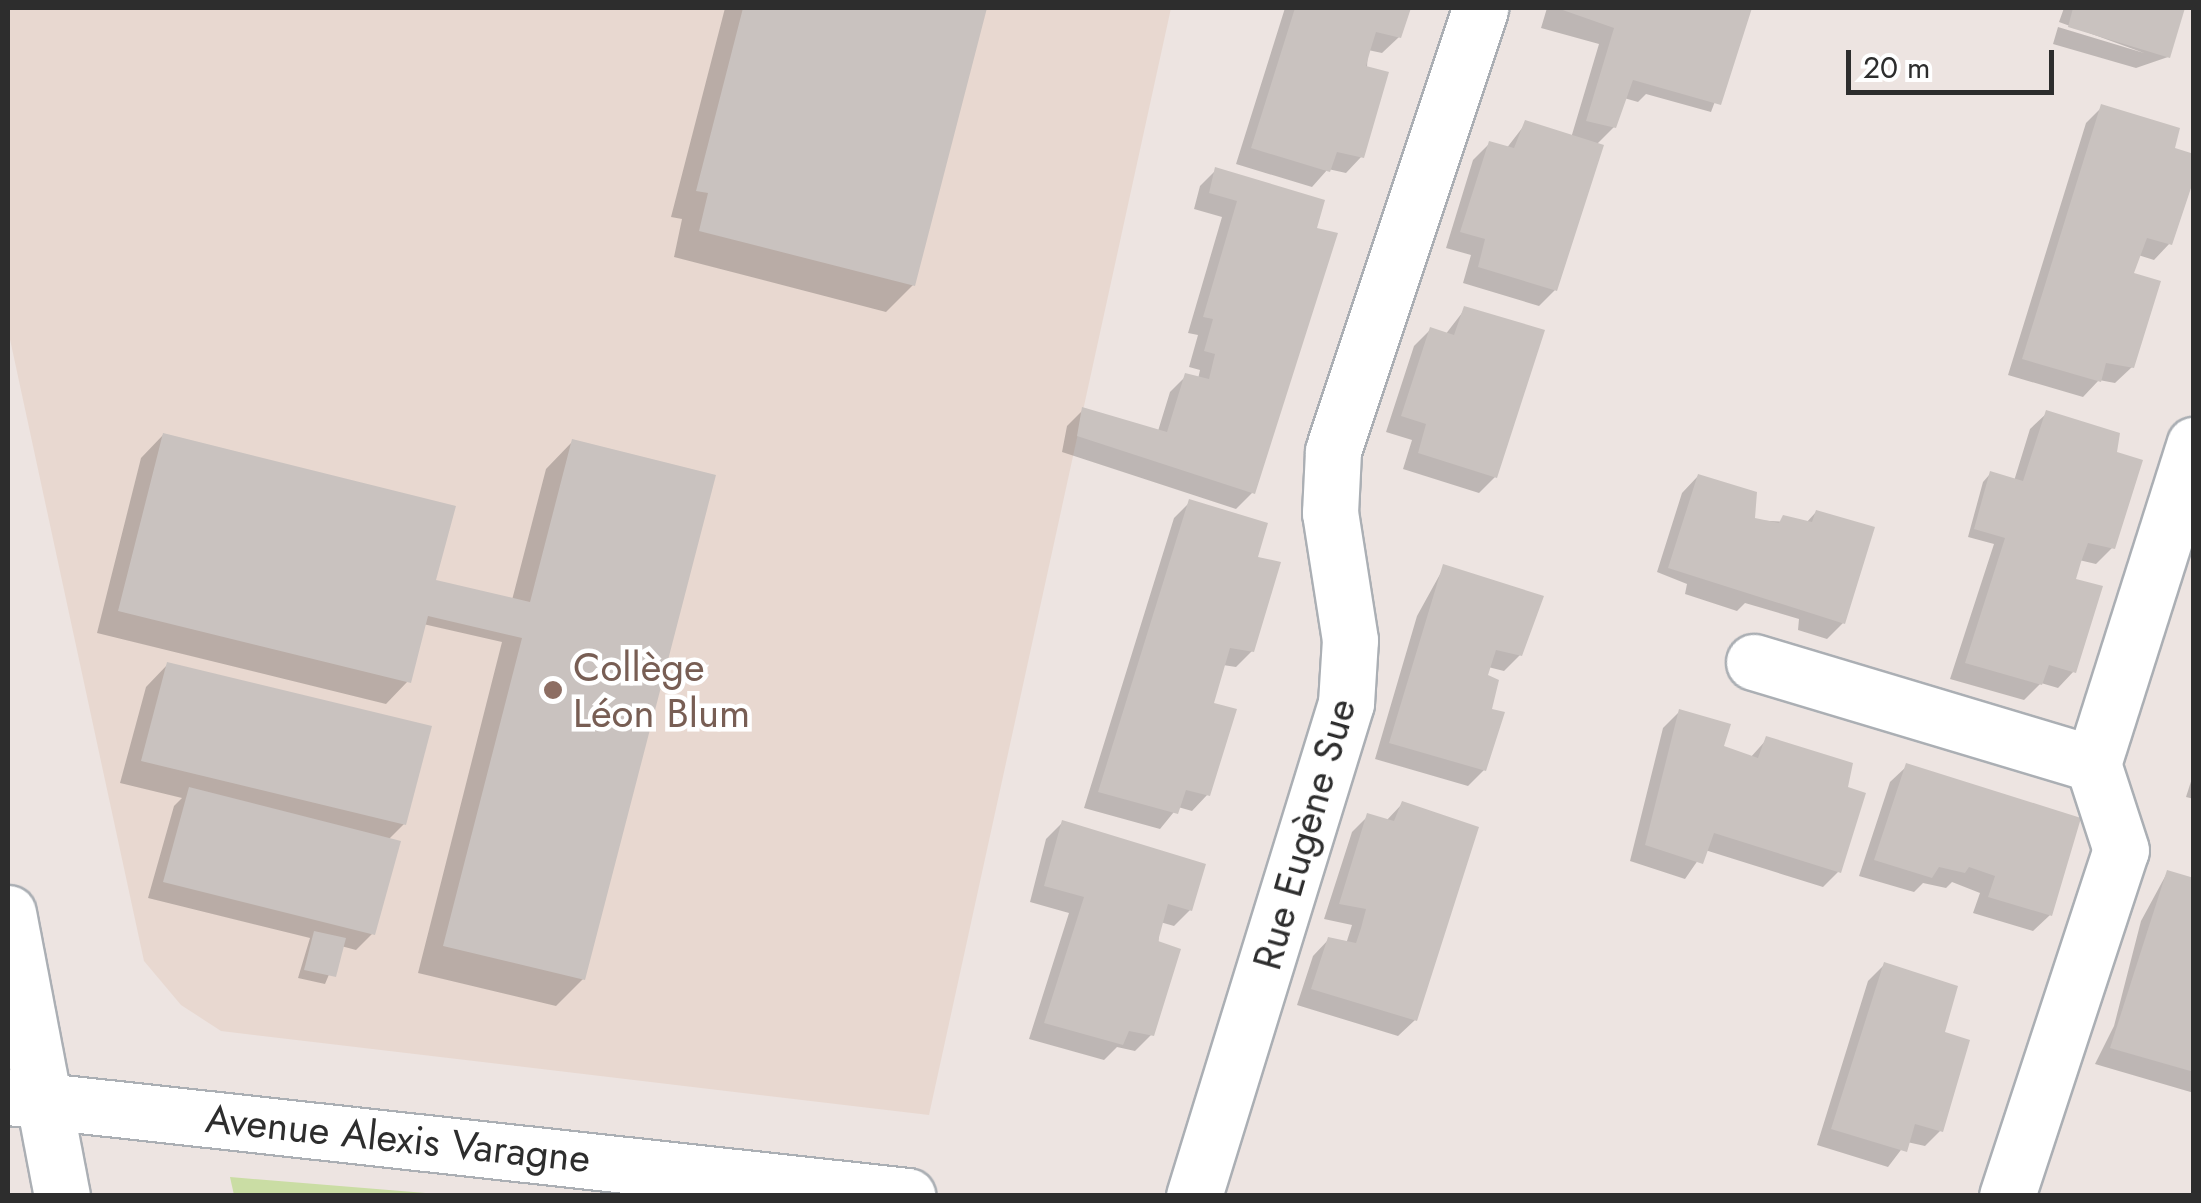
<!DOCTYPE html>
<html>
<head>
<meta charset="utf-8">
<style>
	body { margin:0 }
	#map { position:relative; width:2201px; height:1203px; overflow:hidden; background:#ede4e1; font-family:Jost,sans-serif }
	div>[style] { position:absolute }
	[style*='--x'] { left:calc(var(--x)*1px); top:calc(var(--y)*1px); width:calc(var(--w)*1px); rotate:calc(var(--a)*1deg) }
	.education>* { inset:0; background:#e8d8d0 }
	.green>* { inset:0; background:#cadda4 }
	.shadow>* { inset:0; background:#0003 }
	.building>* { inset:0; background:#c9c2bf }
	.roads { filter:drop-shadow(2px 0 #abafb4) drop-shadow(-2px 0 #abafb4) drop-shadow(0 2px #abafb4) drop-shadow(0 -2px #abafb4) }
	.minor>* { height:55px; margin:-27.5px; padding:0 27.5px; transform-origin:27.5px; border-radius:27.5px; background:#fff }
	.dots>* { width:28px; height:28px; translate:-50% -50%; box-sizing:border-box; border:5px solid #fff; border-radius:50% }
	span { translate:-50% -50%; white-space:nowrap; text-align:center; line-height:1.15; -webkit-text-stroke:9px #fff; paint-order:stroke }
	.education-label { font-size:40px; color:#785e54 }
	.left { translate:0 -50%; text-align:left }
	.street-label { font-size:40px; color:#2d2d2d }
	.frame { position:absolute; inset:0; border:10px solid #2d2d2d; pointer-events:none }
	.scale { position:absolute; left:1846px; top:50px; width:208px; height:45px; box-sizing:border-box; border:5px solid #2d2d2d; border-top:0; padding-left:12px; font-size:30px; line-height:35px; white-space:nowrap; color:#2d2d2d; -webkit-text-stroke:8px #fff; paint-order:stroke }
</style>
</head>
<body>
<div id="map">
	<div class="education">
		<i style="clip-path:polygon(8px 8px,1171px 8px,929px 1115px,221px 1031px,181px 1005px,144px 961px,8px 330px)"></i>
	</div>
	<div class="green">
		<i style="clip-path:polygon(230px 1177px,450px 1195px,234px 1195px)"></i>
	</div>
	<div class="shadow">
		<i style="clip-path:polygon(725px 8px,984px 8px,913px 285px,886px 312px,674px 257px,682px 219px,671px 217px)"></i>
		<i style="clip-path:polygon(1285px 8px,1408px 8px,1399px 37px,1382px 53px,1368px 50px,1362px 156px,1346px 173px,1328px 169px,1312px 187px,1236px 164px)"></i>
		<i style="clip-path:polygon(1547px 8px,1750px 8px,1711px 112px,1646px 94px,1638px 102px,1624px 98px,1614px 127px,1595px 146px,1555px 290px,1539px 306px,1463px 283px,1471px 255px,1446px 248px,1473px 160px,1489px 144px,1506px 149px,1526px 123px,1571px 138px,1599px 44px,1541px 28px)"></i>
		<i style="clip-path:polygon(2064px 8px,2183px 8px,2168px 57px,2136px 68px,2053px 44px,2058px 27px,2144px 53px,2059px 22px)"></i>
		<i style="clip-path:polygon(2102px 107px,2172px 150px,2170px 243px,2154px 260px,2138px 255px,2131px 274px,2132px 367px,2115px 383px,2099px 380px,2083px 397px,2008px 375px,2086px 123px)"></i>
		<i style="clip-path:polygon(1216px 170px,1322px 202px,1252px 493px,1236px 509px,1062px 452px,1067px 426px,1083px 410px,1158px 431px,1170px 392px,1186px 376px,1198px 379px,1200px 370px,1189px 367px,1198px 335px,1188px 333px,1222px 217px,1194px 209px,1200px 186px)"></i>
		<i style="clip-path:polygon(1465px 309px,1495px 477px,1479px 493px,1403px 469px,1412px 440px,1386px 432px,1414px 346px,1430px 330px,1445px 335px)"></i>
		<i style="clip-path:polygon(2047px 413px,2112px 548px,2096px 564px,2079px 560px,2072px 581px,2074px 671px,2058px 688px,2041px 683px,2024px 700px,1950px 679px,1994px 544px,1968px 537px,1983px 482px,1990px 474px,2014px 481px,2030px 429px)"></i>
		<i style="clip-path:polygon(163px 435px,434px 582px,512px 600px,546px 469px,572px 442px,583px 979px,556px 1006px,418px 973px,502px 642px,423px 624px,408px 681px,386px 704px,97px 633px,141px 458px)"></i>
		<i style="clip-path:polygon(1698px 476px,1752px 520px,1806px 523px,1816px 512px,1843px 623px,1827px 639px,1798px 630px,1799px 619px,1745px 603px,1737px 611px,1685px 594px,1687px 584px,1657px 572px,1682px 493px)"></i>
		<i style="clip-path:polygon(1190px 502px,1255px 559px,1252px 651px,1236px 667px,1223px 665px,1211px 705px,1208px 794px,1192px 811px,1178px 807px,1160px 829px,1084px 808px,1174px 518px)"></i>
		<i style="clip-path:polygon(1444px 567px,1520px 655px,1504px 671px,1488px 667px,1484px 770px,1468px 786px,1375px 759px,1417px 616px)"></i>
		<i style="clip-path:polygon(168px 664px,404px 824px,388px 840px,373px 933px,356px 950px,341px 946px,325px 984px,298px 978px,310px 938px,148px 898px,174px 806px,182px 798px,120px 783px,146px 687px)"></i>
		<i style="clip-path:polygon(1680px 711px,1720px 748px,1750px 758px,1767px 739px,1839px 871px,1823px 887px,1705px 850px,1685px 879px,1630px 861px,1663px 728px)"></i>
		<i style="clip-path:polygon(1907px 766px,2050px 915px,2033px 931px,1973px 913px,1980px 893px,1952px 882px,1946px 888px,1923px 883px,1914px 892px,1859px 876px,1890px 782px)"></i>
		<i style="clip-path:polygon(2194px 772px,2194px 799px,2186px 797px)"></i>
		<i style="clip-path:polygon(1402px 804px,1415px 1020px,1398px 1036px,1297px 1005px,1313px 956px,1329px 939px,1346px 944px,1352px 925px,1324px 919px,1352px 832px,1368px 816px,1386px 821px)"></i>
		<i style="clip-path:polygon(1062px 823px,1190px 910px,1174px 926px,1160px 922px,1151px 1035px,1135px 1051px,1117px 1047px,1104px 1060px,1029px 1039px,1069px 913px,1030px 902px,1046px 839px)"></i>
		<i style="clip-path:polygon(2167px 873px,2194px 881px,2194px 1093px,2095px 1064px,2114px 1026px,2141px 921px)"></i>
		<i style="clip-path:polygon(1884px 965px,1942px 1034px,1941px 1130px,1925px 1146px,1907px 1142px,1888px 1167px,1817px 1145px,1868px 981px)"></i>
	</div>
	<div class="building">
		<i style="clip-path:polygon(743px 8px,987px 8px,915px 286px,699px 231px,708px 193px,696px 191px)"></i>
		<i style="clip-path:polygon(1295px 8px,1411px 8px,1401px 38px,1376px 32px,1371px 48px,1366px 66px,1389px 72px,1364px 158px,1337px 152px,1330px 172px,1251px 148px)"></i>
		<i style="clip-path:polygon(1557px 8px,1752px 8px,1721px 105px,1633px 80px,1616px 128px,1586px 121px,1614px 28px)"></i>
		<i style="clip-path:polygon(2073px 8px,2185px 8px,2170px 58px,2068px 27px)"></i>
		<i style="clip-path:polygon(2101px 104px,2180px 128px,2175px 148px,2194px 154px,2194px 179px,2172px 245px,2147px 238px,2134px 273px,2161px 281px,2134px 368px,2106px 363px,2101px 382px,2022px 359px)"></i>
		<i style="clip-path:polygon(1525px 120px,1604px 145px,1557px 291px,1478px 267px,1485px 239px,1460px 232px,1489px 141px,1514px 148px)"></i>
		<i style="clip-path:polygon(1215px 167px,1325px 200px,1317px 228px,1338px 233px,1255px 494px,1077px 436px,1082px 407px,1167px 432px,1185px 373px,1209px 379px,1215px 354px,1204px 351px,1213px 319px,1203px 317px,1237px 201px,1209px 193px)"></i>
		<i style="clip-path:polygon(1464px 306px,1545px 330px,1497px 478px,1418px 453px,1426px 424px,1401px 416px,1430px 327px,1454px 335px)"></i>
		<i style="clip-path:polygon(2046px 410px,2120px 433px,2117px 452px,2143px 460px,2115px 549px,2088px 543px,2081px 562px,2076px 579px,2103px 586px,2076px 673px,2049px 665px,2042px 685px,1965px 663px,2005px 538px,1974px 529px,1990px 471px,2023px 481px)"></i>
		<i style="clip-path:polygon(163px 433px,456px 506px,436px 580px,530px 602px,572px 439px,716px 475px,585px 980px,443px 946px,522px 638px,428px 616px,411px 683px,118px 611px)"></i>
		<i style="clip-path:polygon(1698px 474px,1757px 492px,1755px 518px,1779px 523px,1783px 515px,1812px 522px,1816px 510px,1875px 527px,1845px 624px,1668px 568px)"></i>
		<i style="clip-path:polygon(1189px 499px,1268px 523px,1258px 557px,1281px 562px,1254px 652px,1230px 648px,1214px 703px,1237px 709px,1210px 796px,1186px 790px,1178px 814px,1098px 792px)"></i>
		<i style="clip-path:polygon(1443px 564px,1544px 596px,1522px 656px,1496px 650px,1488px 675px,1499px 680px,1492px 709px,1505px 712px,1486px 771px,1389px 743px)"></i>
		<i style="clip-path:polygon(167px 662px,432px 726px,406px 825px,141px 761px)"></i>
		<i style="clip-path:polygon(1679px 709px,1731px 724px,1724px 746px,1758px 758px,1766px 736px,1853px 763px,1848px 787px,1866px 793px,1841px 873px,1714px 833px,1703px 864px,1645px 845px)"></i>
		<i style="clip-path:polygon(1906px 763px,2081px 818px,2052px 916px,1988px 897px,1995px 876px,1969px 867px,1965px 873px,1939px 867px,1932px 878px,1874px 860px)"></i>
		<i style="clip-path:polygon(189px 787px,401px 841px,375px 935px,163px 882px)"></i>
		<i style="clip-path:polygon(1402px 801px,1479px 827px,1417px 1021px,1311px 989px,1328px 937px,1356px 943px,1361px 928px,1366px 909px,1339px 904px,1367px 813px,1394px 821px)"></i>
		<i style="clip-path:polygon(1062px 820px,1206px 864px,1192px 911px,1168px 904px,1158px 941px,1181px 949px,1154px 1036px,1129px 1031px,1123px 1045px,1044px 1023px,1084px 897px,1044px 886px)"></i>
		<i style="clip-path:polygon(2167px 870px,2194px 878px,2194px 1072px,2110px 1048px)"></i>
		<i style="clip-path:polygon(314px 931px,346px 938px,336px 977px,304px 970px)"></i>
		<i style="clip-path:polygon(1884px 962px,1958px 986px,1945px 1032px,1970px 1040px,1943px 1132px,1915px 1124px,1907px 1152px,1831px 1129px)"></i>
	</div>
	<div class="roads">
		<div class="minor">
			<i style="--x:1754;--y:662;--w:354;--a:16.7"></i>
			<i style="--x:2093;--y:764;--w:335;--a:-72.4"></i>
			<i style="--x:8;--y:913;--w:288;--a:79.2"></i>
			<i style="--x:8;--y:1097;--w:905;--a:6.28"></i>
			<i style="--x:1194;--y:1196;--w:516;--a:-72.86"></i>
			<i style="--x:1346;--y:703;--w:63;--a:-86.4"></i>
			<i style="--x:1350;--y:640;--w:129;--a:-98.9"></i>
			<i style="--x:1330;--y:513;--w:62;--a:-87.2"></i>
			<i style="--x:1333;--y:451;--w:467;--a:-71.6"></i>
			<i style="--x:2007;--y:1196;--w:364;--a:-71.8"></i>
			<i style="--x:2121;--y:850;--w:90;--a:-108"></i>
		</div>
	</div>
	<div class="dots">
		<i style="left:553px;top:690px;background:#8d6e63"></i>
	</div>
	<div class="education-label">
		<span class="left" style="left:573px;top:690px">Collège<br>Léon Blum</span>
	</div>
	<div class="street-label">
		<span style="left:1304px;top:834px;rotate:-74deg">Rue Eugène Sue</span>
		<span style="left:398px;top:1138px;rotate:6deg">Avenue Alexis Varagne</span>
	</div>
	<div class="frame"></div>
	<div class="scale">20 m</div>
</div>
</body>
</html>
